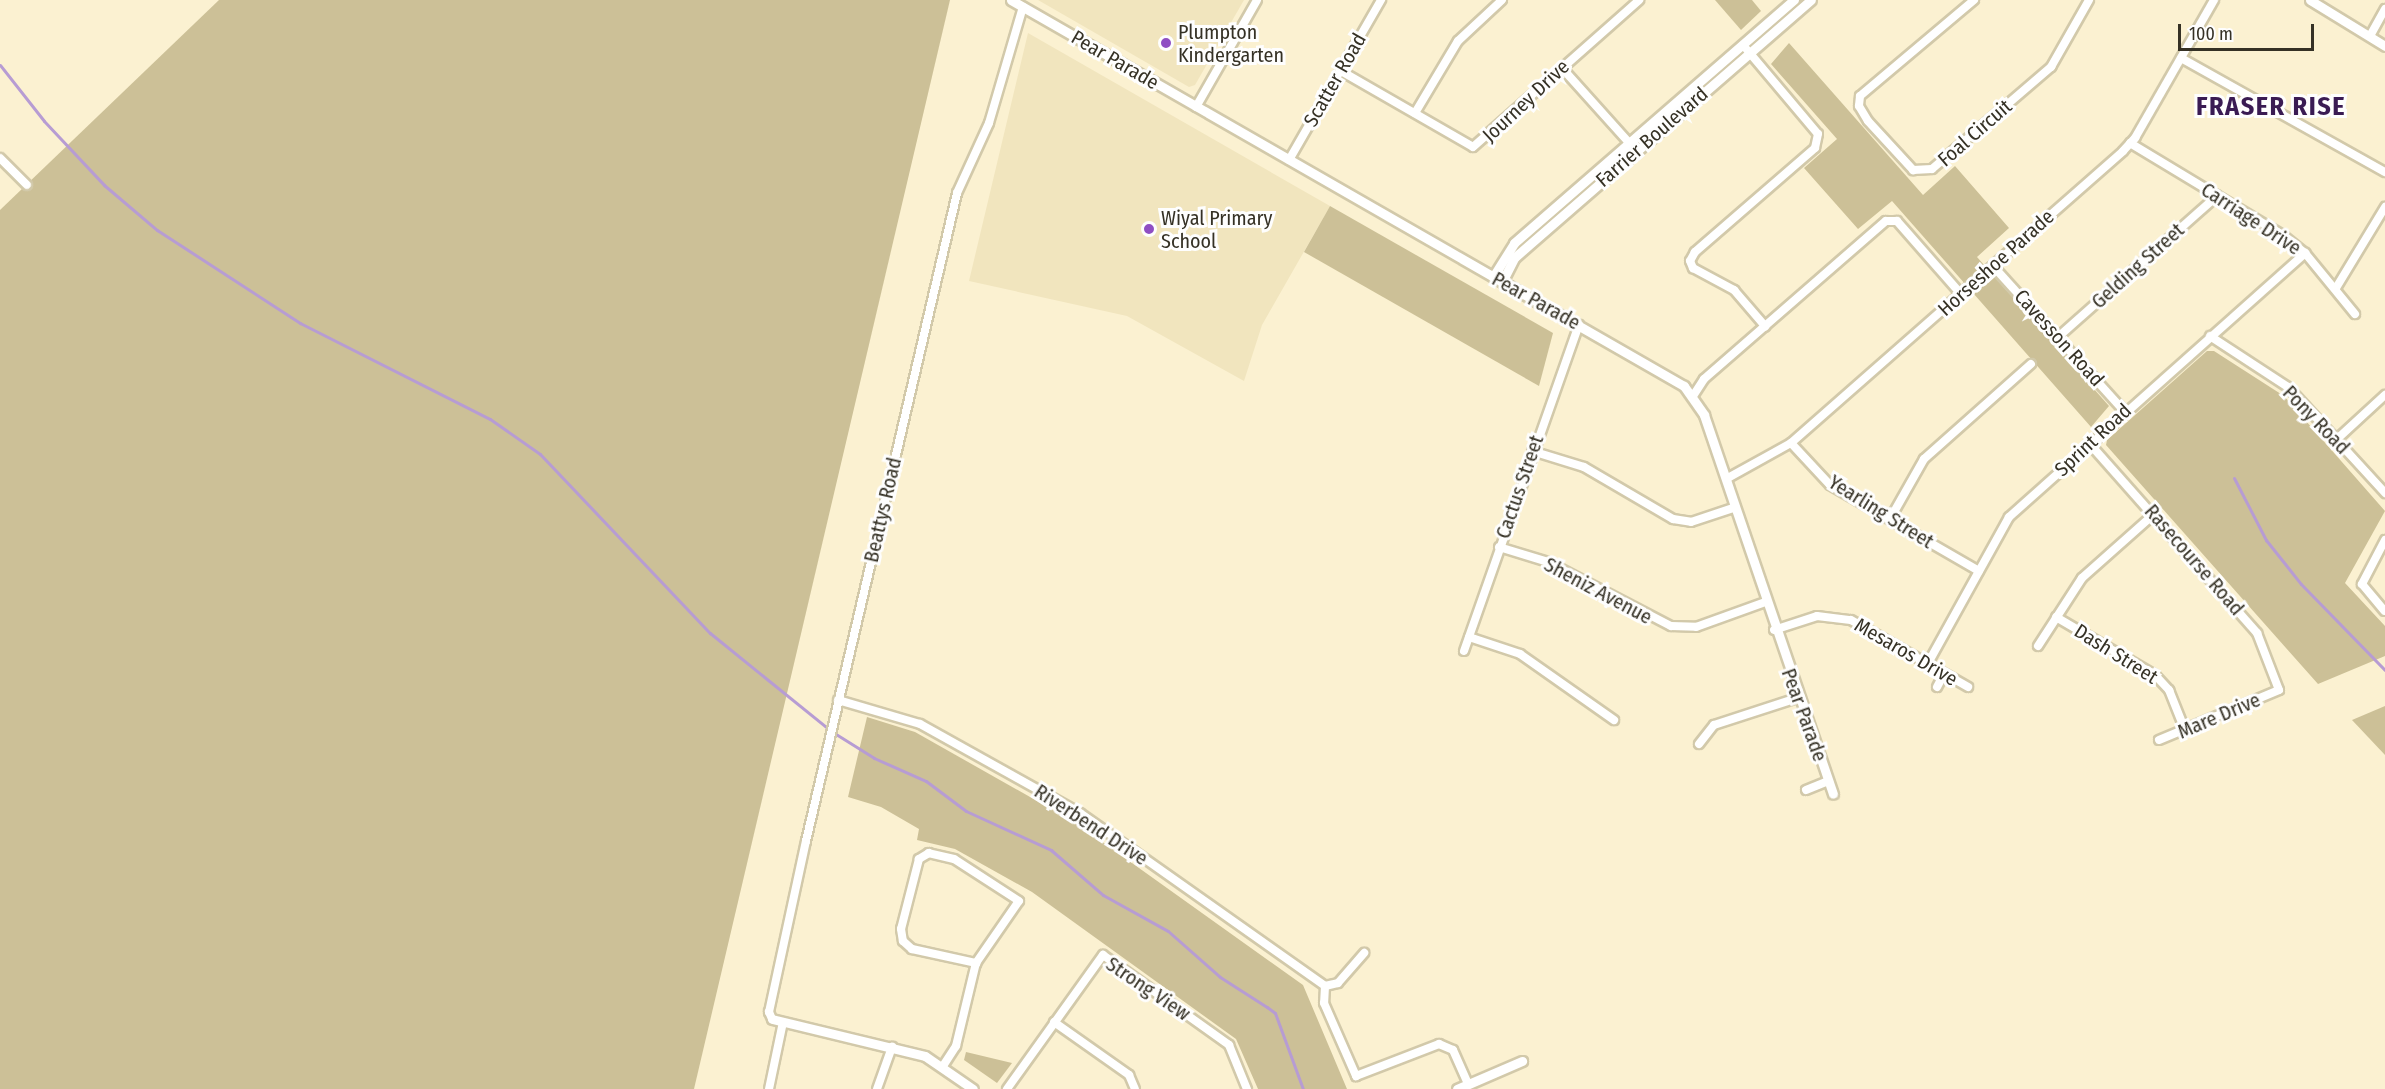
<!DOCTYPE html>
<html>
<head>
<meta charset="utf-8">
<style>
	body { margin:0 }
	#map { position:relative; width:2385px; height:1089px; overflow:hidden; background:#fbf1d1; font-family:"Fira Sans Condensed",sans-serif }
	div>[style] { position:absolute }
	[style*='--x'] { left:calc(var(--x)*1px); top:calc(var(--y)*1px); width:calc(var(--w)*1px); rotate:calc(var(--a)*1deg) }
	.built>* { inset:0; background:#f1e5be }
	.green>* { inset:0; background:#ccc097 }
	.stream>* { height:3px; margin:-1.5px; padding:0 1.5px; transform-origin:1.5px; border-radius:1.5px; background:#b79cd3 }
	.roads { filter:drop-shadow(2px 0 #d2c9aa) drop-shadow(-2px 0 #d2c9aa) drop-shadow(0 2px #d2c9aa) drop-shadow(0 -2px #d2c9aa) }
	.minor>* { height:8px; margin:-4px; padding:0 4px; transform-origin:4px; border-radius:4px; background:#fff }
	.tertiary>* { height:9px; margin:-4.5px; padding:0 4.5px; transform-origin:4.5px; border-radius:4.5px; background:#fff }
	.dots>* { width:16px; height:16px; translate:-50% -50%; box-sizing:border-box; border:3px solid #fefefe; border-radius:50% }
	span { translate:-50% -50%; white-space:nowrap; text-align:center; line-height:1.15; -webkit-text-stroke:6px #fefefe; paint-order:stroke }
	.poi-label { font-size:20px; color:#353125 }
	.left { translate:0 -50%; text-align:left }
	.street-label { font-size:20px; color:#353125 }
	.district-label { font-size:26px; color:#3a1b53; font-weight:700; letter-spacing:1.5px }
	.scale { position:absolute; left:2178px; top:24px; width:136px; height:27px; box-sizing:border-box; border:3px solid #353125; border-top:0; padding-left:8px; font-size:18px; line-height:21px; white-space:nowrap; color:#353125; -webkit-text-stroke:4px #fefefe; paint-order:stroke }
</style>
</head>
<body>
<div id="map">
	<div class="built">
		<i style="clip-path:polygon(1038px 0,1244px 0,1195px 85px,1189px 87px)"></i>
		<i style="clip-path:polygon(1028px 33px,1330px 206px,1262px 325px,1244px 381px,1127px 316px,969px 281px)"></i>
	</div>
	<div class="green">
		<i style="clip-path:polygon(219px 0,950px 0,694px 1089px,0 1089px,0 210px)"></i>
		<i style="clip-path:polygon(1715px 0,1752px 0,1761px 11px,1741px 30px)"></i>
		<i style="clip-path:polygon(1789px 43px,1923px 195px,1955px 166px,2009px 228px,1977px 257px,2109px 406px,2091px 427px,1892px 201px,1858px 229px,1804px 168px,1837px 139px,1771px 64px)"></i>
		<i style="clip-path:polygon(1330px 206px,1553px 333px,1539px 386px,1304px 252px)"></i>
		<i style="clip-path:polygon(2207px 351px,2214px 351px,2284px 396px,2385px 511px,2345px 583px,2385px 626px,2385px 656px,2318px 684px,2106px 445px,2107px 440px)"></i>
		<i style="clip-path:polygon(2385px 706px,2385px 755px,2352px 720px)"></i>
		<i style="clip-path:polygon(867px 717px,915px 732px,1076px 823px,1303px 985px,1347px 1089px,1258px 1089px,1236px 1039px,1032px 892px,955px 849px,917px 840px,919px 829px,881px 807px,848px 797px)"></i>
		<i style="clip-path:polygon(966px 1052px,1012px 1063px,997px 1083px,964px 1060px)"></i>
	</div>
	<div class="stream">
		<i style="--x:0;--y:65;--w:71;--a:51.8"></i>
		<i style="--x:44;--y:121;--w:88;--a:46.8"></i>
		<i style="--x:104;--y:185;--w:70;--a:40.3"></i>
		<i style="--x:157;--y:230;--w:171;--a:33"></i>
		<i style="--x:300;--y:323;--w:213;--a:26.8"></i>
		<i style="--x:490;--y:419;--w:61;--a:35"></i>
		<i style="--x:540;--y:454;--w:247;--a:46.5"></i>
		<i style="--x:710;--y:633;--w:156;--a:39"></i>
		<i style="--x:831;--y:731;--w:51;--a:32.1"></i>
		<i style="--x:874;--y:758;--w:57;--a:23.9"></i>
		<i style="--x:926;--y:781;--w:50;--a:36.9"></i>
		<i style="--x:966;--y:811;--w:94;--a:24.6"></i>
		<i style="--x:1051;--y:850;--w:69;--a:40.9"></i>
		<i style="--x:1103;--y:895;--w:74;--a:29"></i>
		<i style="--x:1168;--y:931;--w:69;--a:41.5"></i>
		<i style="--x:1220;--y:977;--w:56;--a:32.6"></i>
		<i style="--x:1267;--y:1007;--w:10;--a:37"></i>
		<i style="--x:1275;--y:1013;--w:81;--a:69.8"></i>
		<i style="--x:2234;--y:478;--w:70;--a:62.7"></i>
		<i style="--x:2266;--y:540;--w:56;--a:51.5"></i>
		<i style="--x:2301;--y:584;--w:120;--a:45.7"></i>
	</div>
	<div class="roads">
		<div class="minor">
			<i style="--x:1974;--y:0;--w:149;--a:139.9"></i>
			<i style="--x:1860;--y:96;--w:10;--a:96"></i>
			<i style="--x:1859;--y:106;--w:17;--a:59"></i>
			<i style="--x:1868;--y:121;--w:67;--a:47.4"></i>
			<i style="--x:1913;--y:170;--w:19;--a:-3"></i>
			<i style="--x:1932;--y:169;--w:157;--a:-40.6"></i>
			<i style="--x:2051;--y:67;--w:77;--a:-60.4"></i>
			<i style="--x:2370;--y:36;--w:31;--a:-61"></i>
			<i style="--x:1743;--y:45;--w:116;--a:49.9"></i>
			<i style="--x:1818;--y:134;--w:14;--a:102"></i>
			<i style="--x:1815;--y:148;--w:159;--a:139.1"></i>
			<i style="--x:1695;--y:252;--w:10;--a:119"></i>
			<i style="--x:1690;--y:261;--w:8;--a:67"></i>
			<i style="--x:1693;--y:268;--w:47;--a:28.2"></i>
			<i style="--x:1734;--y:290;--w:48;--a:49.3"></i>
			<i style="--x:2181;--y:58;--w:234;--a:29.2"></i>
			<i style="--x:1562;--y:68;--w:106;--a:48.1"></i>
			<i style="--x:1341;--y:71;--w:152;--a:29.9"></i>
			<i style="--x:1473;--y:147;--w:222;--a:-41.5"></i>
			<i style="--x:1196;--y:107;--w:123;--a:-60.3"></i>
			<i style="--x:1415;--y:113;--w:84;--a:-59.2"></i>
			<i style="--x:1458;--y:41;--w:60;--a:-43"></i>
			<i style="--x:2130;--y:143;--w:180;--a:31.1"></i>
			<i style="--x:2284;--y:236;--w:27;--a:39"></i>
			<i style="--x:2305;--y:253;--w:79;--a:50.7"></i>
			<i style="--x:0;--y:158;--w:38;--a:45"></i>
			<i style="--x:1289;--y:160;--w:185;--a:-60.1"></i>
			<i style="--x:1993;--y:266;--w:195;--a:47.9"></i>
			<i style="--x:2336;--y:288;--w:95;--a:-58.8"></i>
			<i style="--x:2210;--y:336;--w:93;--a:33.2"></i>
			<i style="--x:2288;--y:387;--w:144;--a:47.5"></i>
			<i style="--x:2058;--y:337;--w:213;--a:-41.6"></i>
			<i style="--x:1693;--y:396;--w:20;--a:-57"></i>
			<i style="--x:1704;--y:379;--w:241;--a:-41"></i>
			<i style="--x:1886;--y:221;--w:11;--a:0"></i>
			<i style="--x:1897;--y:221;--w:97;--a:48.8"></i>
			<i style="--x:2336;--y:440;--w:67;--a:-42.6"></i>
			<i style="--x:1791;--y:443;--w:57;--a:47.1"></i>
			<i style="--x:1830;--y:485;--w:172;--a:30"></i>
			<i style="--x:2089;--y:443;--w:254;--a:48.5"></i>
			<i style="--x:2257;--y:633;--w:61;--a:68.9"></i>
			<i style="--x:2279;--y:690;--w:130;--a:157.4"></i>
			<i style="--x:1532;--y:451;--w:54;--a:17.1"></i>
			<i style="--x:1584;--y:467;--w:103;--a:30.3"></i>
			<i style="--x:1673;--y:519;--w:18;--a:9"></i>
			<i style="--x:1691;--y:522;--w:44;--a:-18.4"></i>
			<i style="--x:1726;--y:479;--w:74;--a:-29"></i>
			<i style="--x:1791;--y:443;--w:442;--a:-41.3"></i>
			<i style="--x:2123;--y:151;--w:18;--a:-47"></i>
			<i style="--x:2135;--y:138;--w:159;--a:-60.2"></i>
			<i style="--x:1890;--y:519;--w:69;--a:-60.5"></i>
			<i style="--x:1924;--y:459;--w:143;--a:-41.6"></i>
			<i style="--x:2385;--y:540;--w:50;--a:117.6"></i>
			<i style="--x:2362;--y:584;--w:35;--a:50"></i>
			<i style="--x:1499;--y:547;--w:51;--a:17"></i>
			<i style="--x:1548;--y:562;--w:139;--a:27.5"></i>
			<i style="--x:1671;--y:626;--w:25;--a:2"></i>
			<i style="--x:1696;--y:627;--w:73;--a:-19.9"></i>
			<i style="--x:2056;--y:617;--w:115;--a:30.4"></i>
			<i style="--x:2155;--y:675;--w:21;--a:47"></i>
			<i style="--x:2169;--y:690;--w:43;--a:68.2"></i>
			<i style="--x:1774;--y:630;--w:45;--a:-18"></i>
			<i style="--x:1817;--y:616;--w:34;--a:7"></i>
			<i style="--x:1851;--y:620;--w:135;--a:29.8"></i>
			<i style="--x:1469;--y:637;--w:54;--a:18.4"></i>
			<i style="--x:1520;--y:654;--w:115;--a:35.1"></i>
			<i style="--x:2038;--y:646;--w:81;--a:-57.1"></i>
			<i style="--x:2082;--y:578;--w:96;--a:-41.6"></i>
			<i style="--x:1464;--y:651;--w:346;--a:-70.6"></i>
			<i style="--x:1927;--y:665;--w:169;--a:-61"></i>
			<i style="--x:2009;--y:517;--w:397;--a:-41.7"></i>
			<i style="--x:1937;--y:687;--w:15;--a:-62"></i>
			<i style="--x:838;--y:700;--w:85;--a:16.3"></i>
			<i style="--x:920;--y:724;--w:183;--a:29.1"></i>
			<i style="--x:1080;--y:813;--w:300;--a:35.2"></i>
			<i style="--x:1699;--y:744;--w:24;--a:-52"></i>
			<i style="--x:1714;--y:725;--w:87;--a:-18"></i>
			<i style="--x:1806;--y:790;--w:24;--a:-22"></i>
			<i style="--x:1325;--y:986;--w:17;--a:93"></i>
			<i style="--x:1324;--y:1003;--w:80;--a:66.3"></i>
			<i style="--x:1356;--y:1076;--w:89;--a:-21.1"></i>
			<i style="--x:1439;--y:1044;--w:15;--a:23"></i>
			<i style="--x:1453;--y:1050;--w:37;--a:66"></i>
			<i style="--x:1325;--y:986;--w:13;--a:-13"></i>
			<i style="--x:1338;--y:983;--w:40;--a:-49"></i>
			<i style="--x:772;--y:1019;--w:8;--a:-113"></i>
			<i style="--x:769;--y:1012;--w:175;--a:-77.8"></i>
			<i style="--x:806;--y:841;--w:665;--a:-76.88"></i>
			<i style="--x:957;--y:193;--w:77;--a:-65.4"></i>
			<i style="--x:989;--y:123;--w:121;--a:-73.7"></i>
			<i style="--x:1054;--y:1022;--w:92;--a:35.2"></i>
			<i style="--x:1129;--y:1075;--w:15;--a:67"></i>
			<i style="--x:943;--y:1066;--w:24;--a:-57"></i>
			<i style="--x:956;--y:1046;--w:85;--a:-76.5"></i>
			<i style="--x:976;--y:963;--w:75;--a:-55.3"></i>
			<i style="--x:1019;--y:901;--w:77;--a:-147.1"></i>
			<i style="--x:954;--y:859;--w:26;--a:-167"></i>
			<i style="--x:929;--y:853;--w:12;--a:149"></i>
			<i style="--x:919;--y:859;--w:72;--a:104.4"></i>
			<i style="--x:901;--y:929;--w:12;--a:81"></i>
			<i style="--x:903;--y:941;--w:12;--a:42"></i>
			<i style="--x:912;--y:949;--w:66;--a:12.3"></i>
			<i style="--x:769;--y:1089;--w:68;--a:-78.2"></i>
			<i style="--x:877;--y:1089;--w:45;--a:-70.3"></i>
			<i style="--x:1007;--y:1089;--w:165;--a:-54.4"></i>
			<i style="--x:1103;--y:955;--w:155;--a:35.5"></i>
			<i style="--x:1229;--y:1045;--w:48;--a:67.8"></i>
		</div>
		<div class="tertiary">
			<i style="--x:1011;--y:0;--w:776;--a:29.84"></i>
			<i style="--x:1684;--y:386;--w:35;--a:55"></i>
			<i style="--x:1704;--y:415;--w:400;--a:71.2"></i>
			<i style="--x:2310;--y:0;--w:88;--a:31.5"></i>
			<i style="--x:1493;--y:277;--w:40;--a:-58"></i>
			<i style="--x:1514;--y:243;--w:371;--a:-41"></i>
			<i style="--x:1502;--y:282;--w:28;--a:-63"></i>
			<i style="--x:1515;--y:257;--w:392;--a:-41"></i>
			<i style="--x:772;--y:1019;--w:157;--a:13.6"></i>
			<i style="--x:925;--y:1056;--w:58;--a:34.5"></i>
			<i style="--x:1457;--y:1089;--w:71;--a:-23.3"></i>
		</div>
	</div>
	<div class="dots">
		<i style="left:1166px;top:43px;background:#8f4ec3"></i>
		<i style="left:1149px;top:229px;background:#8f4ec3"></i>
	</div>
	<div class="poi-label">
		<span class="left" style="left:1178px;top:44px">Plumpton<br>Kindergarten</span>
		<span class="left" style="left:1161px;top:230px">Wiyal Primary<br>School</span>
	</div>
	<div class="street-label">
		<span style="left:1115px;top:60px;rotate:30deg">Pear Parade</span>
		<span style="left:1335px;top:80px;rotate:-60deg">Scatter Road</span>
		<span style="left:1526px;top:101px;rotate:-43deg">Journey Drive</span>
		<span style="left:1975px;top:133px;rotate:-41deg">Foal Circuit</span>
		<span style="left:1652px;top:137px;rotate:-41deg">Farrier Boulevard</span>
		<span style="left:2251px;top:219px;rotate:33deg">Carriage Drive</span>
		<span style="left:1996px;top:263px;rotate:-42deg">Horseshoe Parade</span>
		<span style="left:2138px;top:266px;rotate:-42deg">Gelding Street</span>
		<span style="left:1536px;top:301px;rotate:29deg">Pear Parade</span>
		<span style="left:2059px;top:338px;rotate:48deg">Cavesson Road</span>
		<span style="left:2316px;top:420px;rotate:46deg">Pony Road</span>
		<span style="left:2093px;top:440px;rotate:-43deg">Sprint Road</span>
		<span style="left:1520px;top:487px;rotate:-71deg">Cactus Street</span>
		<span style="left:883px;top:510px;rotate:-77deg">Beattys Road</span>
		<span style="left:1881px;top:512px;rotate:32deg">Yearling Street</span>
		<span style="left:2194px;top:560px;rotate:49deg">Rasecourse Road</span>
		<span style="left:1598px;top:591px;rotate:28deg">Sheniz Avenue</span>
		<span style="left:1906px;top:652px;rotate:30deg">Mesaros Drive</span>
		<span style="left:2116px;top:654px;rotate:32deg">Dash Street</span>
		<span style="left:1804px;top:715px;rotate:70deg">Pear Parade</span>
		<span style="left:2219px;top:716px;rotate:-23deg">Mare Drive</span>
		<span style="left:1091px;top:825px;rotate:33deg">Riverbend Drive</span>
		<span style="left:1148px;top:989px;rotate:34deg">Strong View</span>
	</div>
	<div class="district-label">
		<span style="left:2271px;top:107px">FRASER RISE</span>
	</div>
	<div class="scale">100 m</div>
</div>
</body>
</html>
